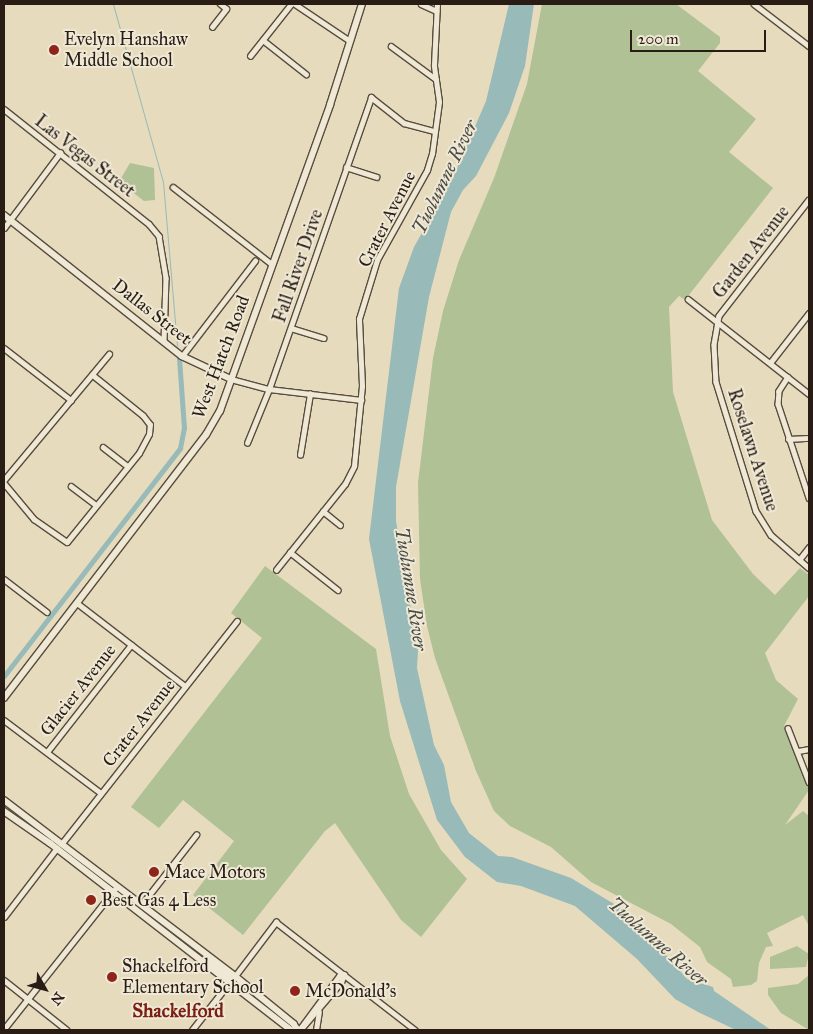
<!DOCTYPE html>
<html>
<head>
<meta charset="utf-8">
<style>
	body { margin:0 }
	#map { position:relative; width:813px; height:1034px; overflow:hidden; background:#e7dbbe; font-family:"IM FELL Great Primer",serif }
	div>[style] { position:absolute }
	[style*='--x'] { left:calc(var(--x)*1px); top:calc(var(--y)*1px); width:calc(var(--w)*1px); rotate:calc(var(--a)*1deg) }
	.green>* { inset:0; background:#b0c195 }
	.water>* { inset:0; background:#98bab8 }
	.stream>* { height:1px; margin:-0.5px; padding:0 0.5px; transform-origin:0.5px; border-radius:0.5px; background:#98bab8 }
	.canal>* { height:5px; margin:-2.5px; padding:0 2.5px; transform-origin:2.5px; border-radius:2.5px; background:#98bab8 }
	.roads { filter:drop-shadow(1px 0 #584c3e) drop-shadow(-1px 0 #584c3e) drop-shadow(0 1px #584c3e) drop-shadow(0 -1px #584c3e) }
	.street>* { height:4.5px; margin:-2.25px; padding:0 2.25px; transform-origin:2.25px; border-radius:2.25px; background:#efe8d5 }
	.secondary>* { height:5.5px; margin:-2.75px; padding:0 2.75px; transform-origin:2.75px; border-radius:2.75px; background:#efe8d5 }
	.dots>* { width:14px; height:14px; translate:-50% -50%; box-sizing:border-box; border:2px solid #efe8d5; border-radius:50% }
	span { translate:-50% -50%; white-space:nowrap; text-align:center; line-height:1.15; -webkit-text-stroke:4px #efe8d5; paint-order:stroke }
	.poi-label { font-size:18px; color:#281c14 }
	.left { translate:0 -50%; text-align:left }
	.street-label { font-size:18px; color:#281c14 }
	.water-label { font-size:19px; color:#4a4b45; font-style:italic }
	.neighbourhood-label { font-size:19px; color:#7a1f14; font-weight:700 }
	.frame { position:absolute; inset:0; border:5px solid #281c14; pointer-events:none }
	.north { position:absolute; left:20px; top:964px; width:50px; height:50px; -webkit-text-stroke:4px #efe8d5; paint-order:stroke; rotate:128deg; font-size:14px; font-weight:700; line-height:20px; text-align:center; color:#281c14 }
	.north::after { content:''; display:block; margin:auto; width:18px; height:22px; background:#281c14; clip-path:polygon(50% 0,100% 100%,50% 72%,0 100%) }
	.scale { position:absolute; left:630px; top:30px; width:136px; height:22px; box-sizing:border-box; border:2px solid #281c14; border-top:0; padding-left:6px; font-size:15px; line-height:18px; white-space:nowrap; color:#281c14; -webkit-text-stroke:4px #efe8d5; paint-order:stroke }
</style>
</head>
<body>
<div id="map">
	<div class="green">
		<i style="clip-path:polygon(542px 4px,676px 4px,720px 37px,720px 43px,698px 71px,756px 119px,729px 152px,773px 188px,685px 300px,679px 296px,669px 307px,673px 392px,712px 520px,753px 574px,775px 595px,800px 568px,809px 575px,809px 596px,765px 653px,776px 680px,798px 699px,784px 726px,809px 790px,785px 825px,803px 811px,809px 816px,809px 926px,803px 915px,767px 933px,773px 946px,766px 947px,759px 963px,757px 981px,751px 985px,733px 987px,731px 979px,707px 962px,700px 947px,671px 924px,591px 882px,551px 847px,510px 826px,494px 811px,476px 771px,435px 658px,427px 626px,420px 579px,418px 483px,433px 358px,443px 311px,459px 260px,494px 178px,527px 84px)"></i>
		<i style="clip-path:polygon(130px 163px,154px 168px,155px 200px,144px 201px,122px 184px,120px 180px)"></i>
		<i style="clip-path:polygon(265px 566px,376px 649px,390px 736px,409px 794px,441px 850px,467px 879px,421px 937px,401px 920px,335px 823px,325px 831px,243px 935px,193px 895px,234px 841px,183px 800px,159px 828px,131px 807px,262px 638px,231px 613px)"></i>
		<i style="clip-path:polygon(797px 946px,809px 954px,806px 967px,770px 969px,770px 957px)"></i>
		<i style="clip-path:polygon(809px 975px,809px 1030px,781px 1013px,768px 995px,768px 988px,798px 984px)"></i>
	</div>
	<div class="water">
		<i style="clip-path:polygon(509px 4px,534px 4px,525px 66px,509px 113px,476px 176px,463px 190px,451px 212px,429px 297px,396px 487px,396px 521px,418px 651px,417px 668px,434px 745px,444px 765px,451px 802px,469px 833px,498px 856px,512px 857px,571px 878px,624px 910px,627px 917px,654px 935px,662px 950px,687px 979px,713px 987px,714px 991px,771px 1030px,736px 1030px,698px 1012px,675px 999px,637px 959px,575px 906px,521px 886px,497px 882px,465px 857px,437px 820px,400px 701px,369px 539px,399px 288px,414px 247px,453px 178px,486px 101px)"></i>
	</div>
	<div class="stream">
		<i style="--x:113;--y:4;--w:185;--a:74.3"></i>
		<i style="--x:163;--y:182;--w:164;--a:85.1"></i>
	</div>
	<div class="canal">
		<i style="--x:4;--y:676;--w:288;--a:-52.3"></i>
		<i style="--x:180;--y:448;--w:20;--a:-79"></i>
		<i style="--x:184;--y:428;--w:70;--a:-94.1"></i>
	</div>
	<div class="roads">
		<div class="street">
			<i style="--x:295;--y:4;--w:66;--a:33.9"></i>
			<i style="--x:421;--y:4;--w:17;--a:24"></i>
			<i style="--x:754;--y:4;--w:69;--a:37.4"></i>
			<i style="--x:212;--y:27;--w:23;--a:-52"></i>
			<i style="--x:226;--y:9;--w:8;--a:-140"></i>
			<i style="--x:263;--y:40;--w:55;--a:38.3"></i>
			<i style="--x:391;--y:46;--w:56;--a:36.3"></i>
			<i style="--x:250;--y:56;--w:66;--a:-51.7"></i>
			<i style="--x:4;--y:109;--w:185;--a:38.4"></i>
			<i style="--x:149;--y:224;--w:16;--a:50"></i>
			<i style="--x:159;--y:236;--w:43;--a:80.5"></i>
			<i style="--x:166;--y:278;--w:62;--a:91.8"></i>
			<i style="--x:346;--y:167;--w:32;--a:18"></i>
			<i style="--x:173;--y:187;--w:125;--a:37.9"></i>
			<i style="--x:809;--y:200;--w:147;--a:127.8"></i>
			<i style="--x:719;--y:316;--w:29;--a:100"></i>
			<i style="--x:714;--y:345;--w:37;--a:87"></i>
			<i style="--x:716;--y:382;--w:135;--a:72.8"></i>
			<i style="--x:756;--y:511;--w:28;--a:58"></i>
			<i style="--x:771;--y:535;--w:50;--a:41"></i>
			<i style="--x:4;--y:228;--w:94;--a:-53.3"></i>
			<i style="--x:688;--y:299;--w:154;--a:38.1"></i>
			<i style="--x:291;--y:328;--w:34;--a:17"></i>
			<i style="--x:4;--y:348;--w:85;--a:37.8"></i>
			<i style="--x:182;--y:356;--w:120;--a:-52.5"></i>
			<i style="--x:770;--y:363;--w:63;--a:-52"></i>
			<i style="--x:788;--y:377;--w:17;--a:123"></i>
			<i style="--x:779;--y:391;--w:13;--a:94"></i>
			<i style="--x:778;--y:404;--w:99;--a:71.7"></i>
			<i style="--x:231;--y:379;--w:39;--a:15"></i>
			<i style="--x:269;--y:389;--w:93;--a:6.8"></i>
			<i style="--x:788;--y:439;--w:21;--a:-3"></i>
			<i style="--x:247;--y:443;--w:58;--a:-67.8"></i>
			<i style="--x:269;--y:389;--w:309;--a:-70.7"></i>
			<i style="--x:371;--y:97;--w:42;--a:38.2"></i>
			<i style="--x:404;--y:123;--w:30;--a:15"></i>
			<i style="--x:103;--y:447;--w:31;--a:38"></i>
			<i style="--x:300;--y:455;--w:62;--a:-80.7"></i>
			<i style="--x:4;--y:480;--w:164;--a:-50.2"></i>
			<i style="--x:4;--y:483;--w:47;--a:50.2"></i>
			<i style="--x:34;--y:519;--w:40;--a:34.9"></i>
			<i style="--x:67;--y:542;--w:114;--a:-51"></i>
			<i style="--x:139;--y:453;--w:21;--a:-62"></i>
			<i style="--x:149;--y:434;--w:9;--a:-84"></i>
			<i style="--x:150;--y:425;--w:11;--a:-128"></i>
			<i style="--x:143;--y:416;--w:65;--a:-141.2"></i>
			<i style="--x:71;--y:486;--w:31;--a:37"></i>
			<i style="--x:323;--y:511;--w:22;--a:39"></i>
			<i style="--x:290;--y:552;--w:61;--a:38.4"></i>
			<i style="--x:799;--y:560;--w:16;--a:-52"></i>
			<i style="--x:276;--y:570;--w:110;--a:-51.3"></i>
			<i style="--x:345;--y:484;--w:20;--a:-63"></i>
			<i style="--x:354;--y:466;--w:80;--a:-84.3"></i>
			<i style="--x:362;--y:386;--w:67;--a:-92.6"></i>
			<i style="--x:359;--y:319;--w:62;--a:-73"></i>
			<i style="--x:377;--y:260;--w:103;--a:-60.9"></i>
			<i style="--x:427;--y:170;--w:17;--a:-73"></i>
			<i style="--x:432;--y:154;--w:52;--a:-82.3"></i>
			<i style="--x:439;--y:102;--w:37;--a:-98"></i>
			<i style="--x:434;--y:65;--w:61;--a:-87.2"></i>
			<i style="--x:4;--y:579;--w:54;--a:37.5"></i>
			<i style="--x:77;--y:603;--w:136;--a:37.5"></i>
			<i style="--x:4;--y:720;--w:121;--a:37"></i>
			<i style="--x:788;--y:728;--w:58;--a:68.7"></i>
			<i style="--x:798;--y:751;--w:11;--a:-10"></i>
			<i style="--x:47;--y:752;--w:136;--a:-51.9"></i>
			<i style="--x:63;--y:842;--w:281;--a:-51.8"></i>
			<i style="--x:142;--y:904;--w:88;--a:-52"></i>
			<i style="--x:4;--y:917;--w:87;--a:-52.5"></i>
			<i style="--x:235;--y:976;--w:68;--a:-52.8"></i>
			<i style="--x:276;--y:922;--w:176;--a:37.8"></i>
			<i style="--x:4;--y:980;--w:80;--a:38.4"></i>
			<i style="--x:4;--y:1029;--w:179;--a:-51.6"></i>
			<i style="--x:301;--y:1029;--w:62;--a:-49.6"></i>
			<i style="--x:341;--y:982;--w:8;--a:-67"></i>
			<i style="--x:192;--y:1030;--w:60;--a:-51.8"></i>
			<i style="--x:299;--y:1030;--w:67;--a:-53.5"></i>
			<i style="--x:339;--y:976;--w:5;--a:-11"></i>
			<i style="--x:316;--y:1030;--w:18;--a:-81"></i>
		</div>
		<div class="secondary">
			<i style="--x:4;--y:215;--w:227;--a:38.4"></i>
			<i style="--x:182;--y:356;--w:54;--a:25.1"></i>
			<i style="--x:4;--y:698;--w:332;--a:-52.5"></i>
			<i style="--x:206;--y:435;--w:28;--a:-60"></i>
			<i style="--x:220;--y:411;--w:325;--a:-70.2"></i>
			<i style="--x:330;--y:105;--w:106;--a:-72.4"></i>
			<i style="--x:4;--y:800;--w:290;--a:37.3"></i>
			<i style="--x:235;--y:976;--w:76;--a:39.1"></i>
			<i style="--x:294;--y:1024;--w:7;--a:56"></i>
			<i style="--x:4;--y:811;--w:56;--a:34.8"></i>
			<i style="--x:50;--y:843;--w:305;--a:37.8"></i>
			<i style="--x:207;--y:961;--w:25;--a:37"></i>
			<i style="--x:227;--y:976;--w:8;--a:0"></i>
		</div>
	</div>
	<div class="dots">
		<i style="left:54px;top:50px;background:#8f2418"></i>
		<i style="left:154px;top:872px;background:#8f2418"></i>
		<i style="left:91px;top:900px;background:#8f2418"></i>
		<i style="left:112px;top:977px;background:#8f2418"></i>
		<i style="left:295px;top:991px;background:#8f2418"></i>
	</div>
	<div class="poi-label">
		<span class="left" style="left:64px;top:50px">Evelyn Hanshaw<br>Middle School</span>
		<span class="left" style="left:164px;top:872px">Mace Motors</span>
		<span class="left" style="left:101px;top:900px">Best Gas 4 Less</span>
		<span class="left" style="left:122px;top:977px">Shackelford<br>Elementary School</span>
		<span class="left" style="left:305px;top:991px">McDonald's</span>
	</div>
	<div class="street-label">
		<span style="left:85px;top:156px;rotate:38deg">Las Vegas Street</span>
		<span style="left:387px;top:219px;rotate:-63deg">Crater Avenue</span>
		<span style="left:751px;top:252px;rotate:-52deg">Garden Avenue</span>
		<span style="left:298px;top:266px;rotate:-71deg">Fall River Drive</span>
		<span style="left:152px;top:312px;rotate:38deg">Dallas Street</span>
		<span style="left:221px;top:357px;rotate:-69deg">West Hatch Road</span>
		<span style="left:753px;top:450px;rotate:72deg">Roselawn Avenue</span>
		<span style="left:78px;top:690px;rotate:-52deg">Glacier Avenue</span>
		<span style="left:139px;top:723px;rotate:-52deg">Crater Avenue</span>
	</div>
	<div class="water-label">
		<span style="left:445px;top:177px;rotate:-64deg">Tuolumne River</span>
		<span style="left:411px;top:589px;rotate:81deg">Tuolumne River</span>
		<span style="left:658px;top:942px;rotate:41deg">Tuolumne River</span>
	</div>
	<div class="neighbourhood-label">
		<span style="left:178px;top:1011px">Shackelford</span>
	</div>
	<div class="frame"></div>
	<div class="north">N</div>
	<div class="scale">200 m</div>
</div>
</body>
</html>
